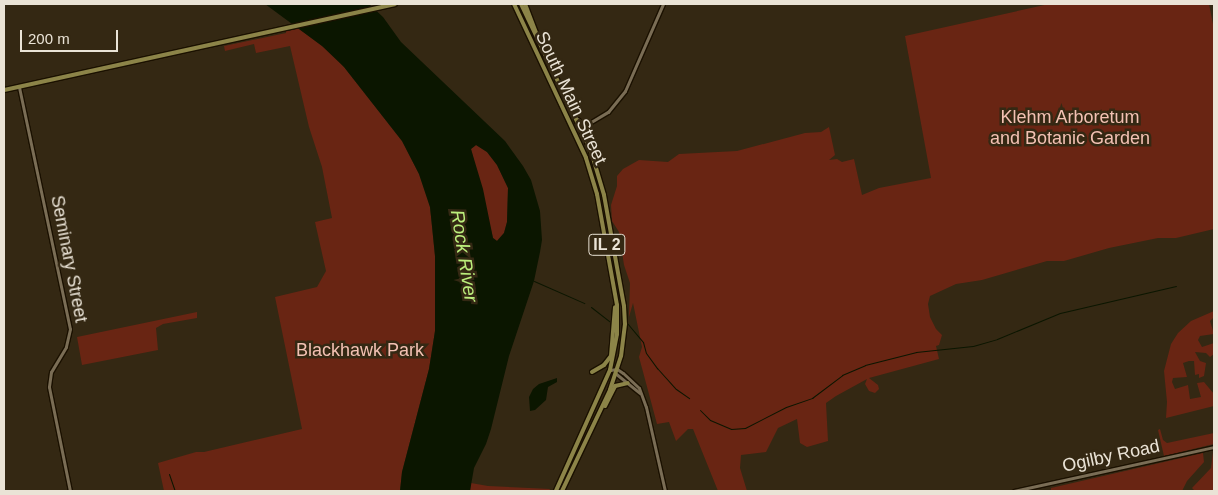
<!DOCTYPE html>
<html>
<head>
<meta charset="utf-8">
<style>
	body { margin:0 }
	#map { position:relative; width:1218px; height:495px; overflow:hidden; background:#342813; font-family:Helvetica,sans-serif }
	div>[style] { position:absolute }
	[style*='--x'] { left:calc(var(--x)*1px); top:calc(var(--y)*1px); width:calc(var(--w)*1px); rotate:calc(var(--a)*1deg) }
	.green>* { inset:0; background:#692513 }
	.water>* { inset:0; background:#0b1600 }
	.stream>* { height:1px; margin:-0.5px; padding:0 0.5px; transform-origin:0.5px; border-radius:0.5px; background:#0b1600 }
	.roads { filter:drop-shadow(1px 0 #1b1100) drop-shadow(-1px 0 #1b1100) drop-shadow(0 1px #1b1100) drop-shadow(0 -1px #1b1100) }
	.minor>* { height:3px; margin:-1.5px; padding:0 1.5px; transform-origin:1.5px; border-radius:1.5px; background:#7a6d55 }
	.major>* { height:4px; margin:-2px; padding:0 2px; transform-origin:2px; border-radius:2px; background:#8c8448 }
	span { translate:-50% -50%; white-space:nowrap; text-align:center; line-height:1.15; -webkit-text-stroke:5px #342813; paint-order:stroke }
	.shield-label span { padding:1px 4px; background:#342813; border:1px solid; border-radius:4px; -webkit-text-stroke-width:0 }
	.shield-label { font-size:16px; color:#eae3d6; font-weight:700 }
	.street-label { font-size:18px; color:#eae3d6 }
	.park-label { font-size:18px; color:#f3c1b3 }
	.water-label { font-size:19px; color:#bcee7c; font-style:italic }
	.frame { position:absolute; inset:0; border:5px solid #eae3d6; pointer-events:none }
	.scale { position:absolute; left:20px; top:30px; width:98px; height:22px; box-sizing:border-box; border:2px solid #eae3d6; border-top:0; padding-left:6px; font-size:15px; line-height:18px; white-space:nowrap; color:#eae3d6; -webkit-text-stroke:4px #342813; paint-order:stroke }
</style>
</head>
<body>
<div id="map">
	<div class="green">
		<i style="clip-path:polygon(1049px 4px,1209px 4px,1214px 29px,1214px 229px,1176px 238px,1158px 238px,1109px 248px,1064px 261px,1047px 261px,982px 280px,956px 284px,930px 296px,928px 304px,930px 317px,936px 329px,942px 335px,939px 345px,936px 346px,939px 359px,869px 378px,878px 385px,879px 389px,875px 393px,869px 391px,865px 384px,867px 379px,836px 396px,826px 403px,828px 441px,807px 447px,800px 443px,797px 419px,778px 428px,766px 452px,741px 455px,740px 468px,747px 491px,718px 491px,693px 429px,688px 429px,676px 441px,669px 422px,657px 424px,639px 357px,642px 347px,633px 303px,629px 317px,630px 283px,624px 265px,619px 232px,612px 221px,611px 205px,617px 186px,617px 176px,623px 169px,639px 160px,668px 162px,679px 154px,737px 151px,805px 133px,821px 132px,829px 127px,835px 155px,829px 160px,837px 159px,842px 162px,854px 159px,862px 195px,879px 188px,931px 178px,905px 36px)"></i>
		<i style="clip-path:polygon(298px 28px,333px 54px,344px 67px,402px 141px,419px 174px,430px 207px,435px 256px,435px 331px,429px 369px,402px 472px,400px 491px,164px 491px,158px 463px,196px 452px,204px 452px,302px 429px,275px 297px,317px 287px,326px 271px,315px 222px,332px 218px,322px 167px,309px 127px,290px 46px,256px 53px,254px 44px,225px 51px,224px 46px,286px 33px,286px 31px)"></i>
		<i style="clip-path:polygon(476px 145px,487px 152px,497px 165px,508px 188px,507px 222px,504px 233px,497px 241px,493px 238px,471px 149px)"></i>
		<i style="clip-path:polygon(1214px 311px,1214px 317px,1210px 321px,1214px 334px,1200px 336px,1198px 340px,1202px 347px,1214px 343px,1214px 354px,1210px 357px,1206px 353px,1195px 352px,1200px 361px,1206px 363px,1204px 376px,1199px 378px,1199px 374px,1195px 375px,1194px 361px,1189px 361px,1183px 363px,1187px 377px,1173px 378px,1172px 382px,1175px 389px,1188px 385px,1190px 399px,1201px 397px,1197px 383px,1204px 382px,1214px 394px,1214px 406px,1166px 418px,1167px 402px,1164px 371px,1171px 344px,1178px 333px,1191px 321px)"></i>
		<i style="clip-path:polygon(197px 312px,197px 318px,163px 324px,156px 328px,158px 350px,82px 365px,77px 337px)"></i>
		<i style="clip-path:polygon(1160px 429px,1163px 440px,1167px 443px,1214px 433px,1214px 444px,1164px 456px,1158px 430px)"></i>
		<i style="clip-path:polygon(1213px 452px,1214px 491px,1195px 491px,1192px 488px,1211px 468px)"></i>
		<i style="clip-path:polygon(1203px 453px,1204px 462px,1187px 481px,1182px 491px,1051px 491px,1051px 488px)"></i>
		<i style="clip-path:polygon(471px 483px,488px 486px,550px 489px,549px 491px,470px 491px)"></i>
	</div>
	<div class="water">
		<i style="clip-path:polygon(evenodd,265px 4px,369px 4px,383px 17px,401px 42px,505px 141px,523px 166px,531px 180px,540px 211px,542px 240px,540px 252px,534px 281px,509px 356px,491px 429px,486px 444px,474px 468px,470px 491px,400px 491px,402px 472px,429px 369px,435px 331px,435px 256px,432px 226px,430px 207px,419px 174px,402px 141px,344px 67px,322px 46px,265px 4px,476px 145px,487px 152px,497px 165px,508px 188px,507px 222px,504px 233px,497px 241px,493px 238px,483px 189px,471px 149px,476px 145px)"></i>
		<i style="clip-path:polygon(557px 378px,557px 382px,548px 387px,546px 400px,535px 410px,530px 411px,529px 397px,533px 389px,539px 384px)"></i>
	</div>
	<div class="stream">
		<i style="--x:534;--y:281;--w:55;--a:23.7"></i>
		<i style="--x:591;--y:307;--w:23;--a:38"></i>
		<i style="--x:627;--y:323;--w:25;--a:50"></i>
		<i style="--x:643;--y:342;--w:11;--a:75"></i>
		<i style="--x:646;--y:353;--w:19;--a:54"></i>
		<i style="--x:657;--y:368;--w:28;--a:48"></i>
		<i style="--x:676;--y:389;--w:16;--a:35"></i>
		<i style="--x:700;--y:410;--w:14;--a:45"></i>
		<i style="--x:710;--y:420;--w:23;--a:23"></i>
		<i style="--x:731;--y:429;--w:14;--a:-4"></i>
		<i style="--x:745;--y:428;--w:46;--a:-27.1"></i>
		<i style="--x:786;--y:407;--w:28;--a:-19"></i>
		<i style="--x:812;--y:398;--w:38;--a:-37"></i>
		<i style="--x:842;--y:375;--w:25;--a:-23"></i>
		<i style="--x:865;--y:365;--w:53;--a:-14.3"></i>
		<i style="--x:916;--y:352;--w:57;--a:-6"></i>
		<i style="--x:973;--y:346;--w:25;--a:-16"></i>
		<i style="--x:997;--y:339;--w:68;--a:-22.4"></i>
		<i style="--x:1060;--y:313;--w:119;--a:-13.1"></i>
		<i style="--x:169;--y:474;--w:18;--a:71"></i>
	</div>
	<div class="roads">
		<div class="minor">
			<i style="--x:19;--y:87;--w:247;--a:78.1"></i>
			<i style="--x:70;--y:329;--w:18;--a:103"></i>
			<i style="--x:66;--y:347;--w:29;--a:121"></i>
			<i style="--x:51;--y:372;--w:15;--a:98"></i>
			<i style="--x:49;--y:387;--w:106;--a:78.6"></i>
			<i style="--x:576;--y:118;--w:6;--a:39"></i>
			<i style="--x:581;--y:122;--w:9;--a:0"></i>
			<i style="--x:584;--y:134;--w:9;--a:-77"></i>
			<i style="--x:586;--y:125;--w:26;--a:-31"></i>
			<i style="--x:608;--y:112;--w:27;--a:-51"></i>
			<i style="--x:625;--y:91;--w:95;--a:-66.4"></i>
			<i style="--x:610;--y:370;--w:7;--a:-8"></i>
			<i style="--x:617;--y:369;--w:7;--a:34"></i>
			<i style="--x:623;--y:373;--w:22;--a:43"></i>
			<i style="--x:639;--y:388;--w:20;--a:70"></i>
			<i style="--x:646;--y:407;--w:86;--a:77.3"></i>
			<i style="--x:615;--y:373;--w:32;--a:39"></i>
			<i style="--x:1014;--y:491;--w:205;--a:-12.4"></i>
		</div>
		<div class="major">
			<i style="--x:514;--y:4;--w:170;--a:64.9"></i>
			<i style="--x:586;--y:158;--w:38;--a:73"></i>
			<i style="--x:597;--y:194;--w:113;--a:79.8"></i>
			<i style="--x:617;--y:305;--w:29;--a:90"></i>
			<i style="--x:617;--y:334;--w:37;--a:101"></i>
			<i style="--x:610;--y:370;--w:133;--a:114.1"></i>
			<i style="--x:521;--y:4;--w:163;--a:64.5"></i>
			<i style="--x:591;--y:151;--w:46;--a:73.5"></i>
			<i style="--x:604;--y:195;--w:113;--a:79.8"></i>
			<i style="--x:624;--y:306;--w:18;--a:87"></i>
			<i style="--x:625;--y:324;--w:32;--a:97"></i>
			<i style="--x:621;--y:356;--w:36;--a:108"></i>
			<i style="--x:610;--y:390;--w:112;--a:115.4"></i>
			<i style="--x:525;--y:4;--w:34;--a:69"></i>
			<i style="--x:4;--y:90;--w:400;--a:-12.4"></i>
			<i style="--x:592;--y:372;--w:14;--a:-30"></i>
			<i style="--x:604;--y:365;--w:11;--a:-52"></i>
			<i style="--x:611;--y:356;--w:49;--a:-85.3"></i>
			<i style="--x:605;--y:406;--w:22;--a:-63"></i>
			<i style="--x:615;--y:386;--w:13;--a:-13"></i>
		</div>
	</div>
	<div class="shield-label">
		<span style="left:607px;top:245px">IL 2</span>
	</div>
	<div class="street-label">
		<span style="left:571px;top:98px;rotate:65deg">South Main Street</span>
		<span style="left:69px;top:259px;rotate:79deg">Seminary Street</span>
		<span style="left:1111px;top:456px;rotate:-12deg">Ogilby Road</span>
	</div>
	<div class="park-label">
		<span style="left:1070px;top:128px">Klehm Arboretum<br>and Botanic Garden</span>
		<span style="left:360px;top:350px">Blackhawk Park</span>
	</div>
	<div class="water-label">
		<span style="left:464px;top:256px;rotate:81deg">Rock River</span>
	</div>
	<div class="frame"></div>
	<div class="scale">200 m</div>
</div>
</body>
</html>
